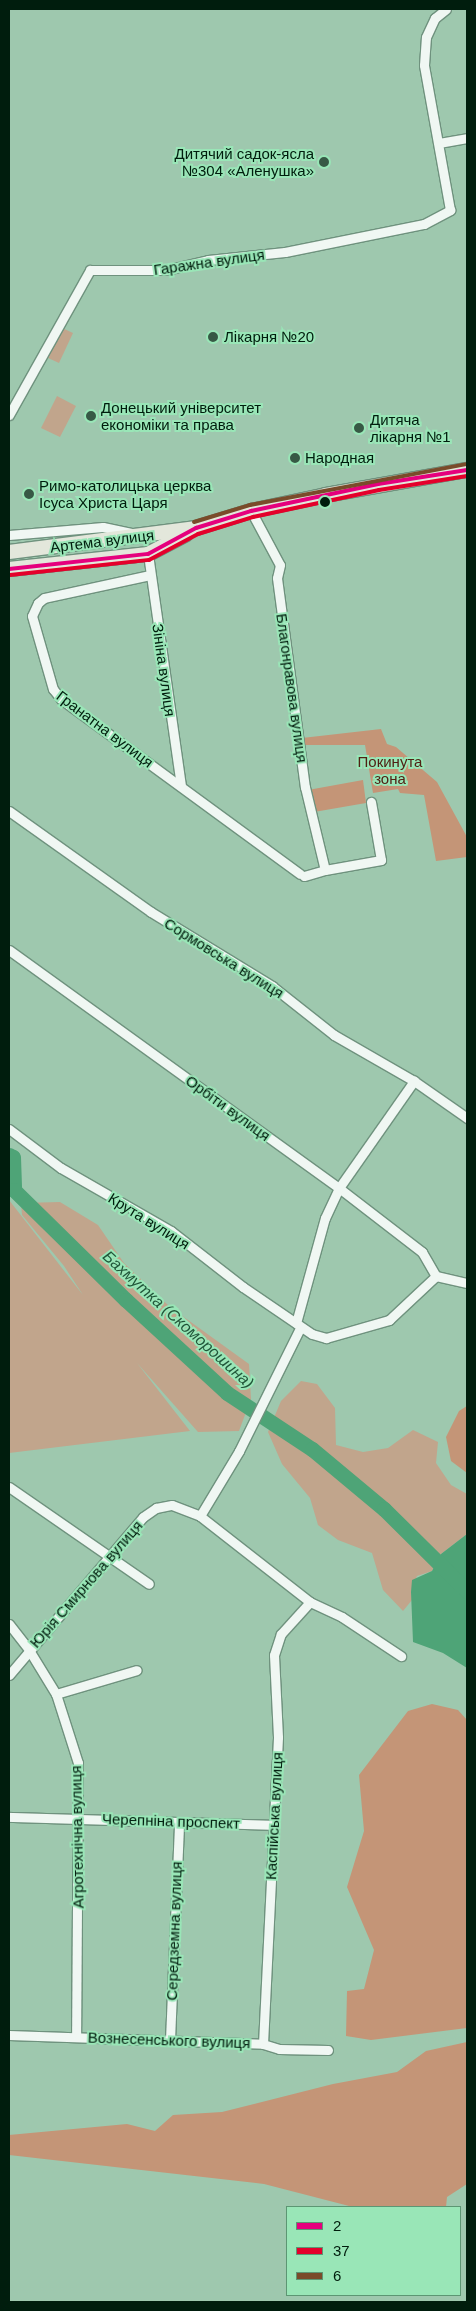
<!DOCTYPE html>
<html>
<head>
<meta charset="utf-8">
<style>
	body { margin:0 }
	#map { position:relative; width:476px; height:2311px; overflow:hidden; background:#9ec8ae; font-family:Helvetica,sans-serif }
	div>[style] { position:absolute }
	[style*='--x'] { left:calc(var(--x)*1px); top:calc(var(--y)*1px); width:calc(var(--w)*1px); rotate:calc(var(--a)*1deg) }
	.green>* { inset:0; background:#c1a58c }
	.forest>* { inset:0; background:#c49577 }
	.water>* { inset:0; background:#4ea477 }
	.river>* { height:15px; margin:-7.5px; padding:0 7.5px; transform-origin:7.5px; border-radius:7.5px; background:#4ea477 }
	.roads { filter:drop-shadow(1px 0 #6f927e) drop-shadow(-1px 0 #6f927e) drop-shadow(0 1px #6f927e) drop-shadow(0 -1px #6f927e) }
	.minor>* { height:9px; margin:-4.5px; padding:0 4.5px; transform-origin:4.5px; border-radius:4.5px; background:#f0f7f3 }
	.primary>* { height:14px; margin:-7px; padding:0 7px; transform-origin:7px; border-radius:7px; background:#e3e7db }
	.bus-1>* { height:4px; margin:-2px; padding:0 2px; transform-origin:2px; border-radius:2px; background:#e5007d }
	.bus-2>* { height:4px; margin:-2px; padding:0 2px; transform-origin:2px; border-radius:2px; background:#e4002b }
	.bus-3>* { height:4px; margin:-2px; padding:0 2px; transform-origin:2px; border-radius:2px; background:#7a4b2a }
	.dots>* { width:14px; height:14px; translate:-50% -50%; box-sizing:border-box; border:2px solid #99e6b7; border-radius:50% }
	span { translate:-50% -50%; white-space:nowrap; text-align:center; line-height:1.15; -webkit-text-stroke:4px #99e6b7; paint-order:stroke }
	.poi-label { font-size:15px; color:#001d0d }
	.right { translate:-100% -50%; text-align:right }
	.left { translate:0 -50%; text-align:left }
	.street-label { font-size:15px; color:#001d0d }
	.park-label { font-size:15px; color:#502114 }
	.water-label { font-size:16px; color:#215639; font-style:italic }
	.frame { position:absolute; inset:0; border:10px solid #001d0d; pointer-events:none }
	.legend { position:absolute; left:286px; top:2206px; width:175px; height:90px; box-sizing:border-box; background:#99e6b7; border:1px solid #5c9673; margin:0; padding:6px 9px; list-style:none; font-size:15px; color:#001d0d }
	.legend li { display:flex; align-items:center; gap:10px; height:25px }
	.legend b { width:25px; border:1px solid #5c9673 }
</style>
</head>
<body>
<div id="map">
	<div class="green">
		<i style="clip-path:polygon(60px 327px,73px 333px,59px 363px,46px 357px)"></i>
		<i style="clip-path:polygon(57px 396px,76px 406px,60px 437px,41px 428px)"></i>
		<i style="clip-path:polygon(9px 1200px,83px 1295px,64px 1266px,22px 1215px,21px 1203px,60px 1202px,98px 1225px,124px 1263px,170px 1307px,249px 1364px,251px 1399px,239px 1431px,198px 1432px,137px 1363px,190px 1431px,9px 1453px)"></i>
		<i style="clip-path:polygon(301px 1381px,317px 1384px,335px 1408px,336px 1445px,363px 1452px,388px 1448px,413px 1430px,438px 1442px,436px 1463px,451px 1485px,467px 1494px,467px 1534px,441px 1554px,432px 1571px,417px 1576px,411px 1592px,412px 1600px,403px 1611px,383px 1590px,372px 1553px,338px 1540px,318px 1525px,310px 1498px,282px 1464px,268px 1432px,281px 1401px)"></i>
	</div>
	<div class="forest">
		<i style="clip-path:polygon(381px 729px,387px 744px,396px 747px,437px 782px,467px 837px,467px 857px,436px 861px,424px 795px,400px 793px,398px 789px,373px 793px,365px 745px,303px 745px,302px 738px)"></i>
		<i style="clip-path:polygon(363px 780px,366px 803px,314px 812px,308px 790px)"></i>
		<i style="clip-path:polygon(467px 1406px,467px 1473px,451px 1461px,446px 1437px,459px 1411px)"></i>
		<i style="clip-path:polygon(432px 1704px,458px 1710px,467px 1720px,467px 2028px,371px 2040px,346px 2036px,347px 1991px,364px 1989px,374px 1950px,347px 1887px,364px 1831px,359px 1775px,408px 1711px)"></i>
		<i style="clip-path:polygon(467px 2042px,467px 2184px,447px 2197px,446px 2207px,353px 2207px,264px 2184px,9px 2155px,9px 2135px,127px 2124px,155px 2131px,173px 2115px,222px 2112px,333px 2084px,397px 2072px,426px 2051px)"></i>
	</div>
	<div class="water">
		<i style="clip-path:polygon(467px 1534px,467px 1668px,443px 1653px,413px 1642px,411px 1592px,412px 1580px,432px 1571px,441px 1554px)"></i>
	</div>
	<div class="river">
		<i style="--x:9;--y:1155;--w:4;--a:27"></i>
		<i style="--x:13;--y:1157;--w:33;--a:88"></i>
		<i style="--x:14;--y:1190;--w:157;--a:44.5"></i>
		<i style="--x:126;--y:1300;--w:137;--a:42.6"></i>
		<i style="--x:227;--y:1393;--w:102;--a:33.4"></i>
		<i style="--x:312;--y:1449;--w:94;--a:39.8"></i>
		<i style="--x:384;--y:1509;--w:117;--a:44.7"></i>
	</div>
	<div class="roads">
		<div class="minor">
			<i style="--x:439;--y:143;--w:28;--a:-10"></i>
			<i style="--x:9;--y:415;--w:166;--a:-60.8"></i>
			<i style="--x:90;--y:270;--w:76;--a:0"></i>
			<i style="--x:166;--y:270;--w:43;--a:-13.4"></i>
			<i style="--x:208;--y:260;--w:77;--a:-5.9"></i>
			<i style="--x:285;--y:252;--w:142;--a:-11.4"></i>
			<i style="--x:424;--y:224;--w:30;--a:-28"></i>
			<i style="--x:450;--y:210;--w:147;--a:-100.2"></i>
			<i style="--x:424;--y:65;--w:28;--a:-86"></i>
			<i style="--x:426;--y:37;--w:21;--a:-65"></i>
			<i style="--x:435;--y:18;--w:14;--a:-39"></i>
			<i style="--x:251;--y:511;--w:61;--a:61.8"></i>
			<i style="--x:280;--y:565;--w:13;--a:103"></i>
			<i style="--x:277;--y:578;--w:211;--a:82.4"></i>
			<i style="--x:305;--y:787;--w:85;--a:76.5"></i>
			<i style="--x:325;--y:870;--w:22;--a:164"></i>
			<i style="--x:9;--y:535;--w:94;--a:-4.9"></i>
			<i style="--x:103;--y:527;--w:30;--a:12"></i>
			<i style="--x:148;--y:554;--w:234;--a:81.9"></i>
			<i style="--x:150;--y:575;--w:108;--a:167.8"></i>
			<i style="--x:44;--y:598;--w:8;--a:140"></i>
			<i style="--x:38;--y:603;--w:14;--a:115"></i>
			<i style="--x:32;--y:616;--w:76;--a:74"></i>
			<i style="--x:53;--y:689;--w:13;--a:51"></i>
			<i style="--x:61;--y:699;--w:296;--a:36.2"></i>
			<i style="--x:9;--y:811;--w:174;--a:35.4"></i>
			<i style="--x:151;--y:912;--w:142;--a:31.4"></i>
			<i style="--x:272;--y:986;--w:79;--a:38.3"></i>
			<i style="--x:334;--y:1035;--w:92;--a:29.9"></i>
			<i style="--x:414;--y:1081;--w:65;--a:34.9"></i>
			<i style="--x:325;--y:870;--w:57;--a:-10.1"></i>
			<i style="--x:381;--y:860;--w:59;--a:-99.8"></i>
			<i style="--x:9;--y:950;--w:407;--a:35.8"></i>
			<i style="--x:339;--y:1188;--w:105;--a:37.6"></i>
			<i style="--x:422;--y:1252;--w:28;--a:60"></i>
			<i style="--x:9;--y:1129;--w:65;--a:36.9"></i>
			<i style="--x:61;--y:1168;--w:127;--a:29.8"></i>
			<i style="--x:171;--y:1231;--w:91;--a:37.9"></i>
			<i style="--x:243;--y:1287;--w:83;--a:34.3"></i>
			<i style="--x:312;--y:1334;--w:15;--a:16"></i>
			<i style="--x:326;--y:1338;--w:66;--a:-15.9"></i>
			<i style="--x:389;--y:1320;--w:64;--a:-43.1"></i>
			<i style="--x:436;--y:1276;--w:32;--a:13"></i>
			<i style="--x:296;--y:1323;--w:109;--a:-74.6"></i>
			<i style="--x:325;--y:1218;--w:33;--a:-65"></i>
			<i style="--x:339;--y:1188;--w:131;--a:-55"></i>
			<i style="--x:9;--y:1487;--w:170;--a:34.7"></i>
			<i style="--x:200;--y:1516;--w:76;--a:-59"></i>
			<i style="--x:239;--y:1451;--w:137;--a:-63.6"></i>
			<i style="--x:9;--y:1624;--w:33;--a:52"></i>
			<i style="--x:29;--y:1650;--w:52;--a:58.5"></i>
			<i style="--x:56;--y:1694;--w:72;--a:72.3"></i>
			<i style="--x:78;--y:1763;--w:274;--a:90.4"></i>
			<i style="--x:9;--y:1675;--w:207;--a:-49.7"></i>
			<i style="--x:143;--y:1517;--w:16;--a:-35"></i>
			<i style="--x:156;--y:1508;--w:16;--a:-11"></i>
			<i style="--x:172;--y:1505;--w:30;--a:21"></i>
			<i style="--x:200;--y:1516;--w:140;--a:38"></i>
			<i style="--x:310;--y:1602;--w:35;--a:25"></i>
			<i style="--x:342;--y:1617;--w:71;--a:33.5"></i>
			<i style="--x:56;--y:1694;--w:84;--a:-16.5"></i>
			<i style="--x:9;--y:1817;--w:264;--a:1.7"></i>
			<i style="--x:9;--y:2035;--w:254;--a:2"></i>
			<i style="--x:263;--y:2044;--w:17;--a:17"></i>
			<i style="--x:279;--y:2049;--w:49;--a:1.2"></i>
			<i style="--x:170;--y:2040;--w:218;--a:-87.6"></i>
			<i style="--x:263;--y:2044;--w:307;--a:-87.2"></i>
			<i style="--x:278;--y:1737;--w:82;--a:-92.8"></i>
			<i style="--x:274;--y:1655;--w:22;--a:-72"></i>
			<i style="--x:281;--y:1634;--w:43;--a:-47.8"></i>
		</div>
		<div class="primary">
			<i style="--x:9;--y:552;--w:189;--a:-7.3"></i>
			<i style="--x:196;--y:528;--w:58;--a:-17.2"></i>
			<i style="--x:251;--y:511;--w:77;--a:-12"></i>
			<i style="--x:326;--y:495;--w:143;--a:-10.1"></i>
			<i style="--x:9;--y:569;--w:140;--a:-6.2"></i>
			<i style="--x:148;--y:554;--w:43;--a:-27.8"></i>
		</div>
	</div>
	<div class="bus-1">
		<i style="--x:9;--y:569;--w:140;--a:-6.2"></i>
		<i style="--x:148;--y:554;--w:55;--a:-28.4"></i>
		<i style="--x:196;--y:528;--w:58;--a:-17.2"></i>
		<i style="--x:251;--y:511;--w:130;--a:-12"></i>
		<i style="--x:378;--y:484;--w:90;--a:-8.9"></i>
	</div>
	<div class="bus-2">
		<i style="--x:10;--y:575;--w:140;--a:-6.2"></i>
		<i style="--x:149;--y:560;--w:55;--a:-28"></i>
		<i style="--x:198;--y:534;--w:58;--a:-17.2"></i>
		<i style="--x:253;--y:517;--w:129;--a:-12.1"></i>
		<i style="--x:379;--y:490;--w:89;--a:-9"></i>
	</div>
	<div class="bus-3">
		<i style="--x:194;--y:522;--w:59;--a:-16.9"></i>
		<i style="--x:250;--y:505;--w:220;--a:-10.7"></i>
	</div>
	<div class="dots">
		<i style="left:324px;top:162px;background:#375945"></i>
		<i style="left:213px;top:337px;background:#375945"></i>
		<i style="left:91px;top:416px;background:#375945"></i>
		<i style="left:359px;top:428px;background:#375945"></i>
		<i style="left:295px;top:458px;background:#375945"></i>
		<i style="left:29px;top:494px;background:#375945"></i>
		<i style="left:325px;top:502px;background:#001d0d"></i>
	</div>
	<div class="poi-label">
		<span class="right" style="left:314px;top:162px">Дитячий садок-ясла<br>№304 «Аленушка»</span>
		<span class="left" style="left:224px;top:337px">Лікарня №20</span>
		<span class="left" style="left:101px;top:416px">Донецький університет<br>економіки та права</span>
		<span class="left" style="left:370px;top:428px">Дитяча<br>лікарня №1</span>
		<span class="left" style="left:305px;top:458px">Народная</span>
		<span class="left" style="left:39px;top:494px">Римо-католицька церква<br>Ісуса Христа Царя</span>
	</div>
	<div class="street-label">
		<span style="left:209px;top:262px;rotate:-8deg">Гаражна вулиця</span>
		<span style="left:102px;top:541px;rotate:-7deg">Артема вулиця</span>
		<span style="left:164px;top:670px;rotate:82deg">Зініна вулиця</span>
		<span style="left:292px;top:688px;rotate:82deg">Благонравова вулиця</span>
		<span style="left:105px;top:729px;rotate:37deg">Гранатна вулиця</span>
		<span style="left:224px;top:958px;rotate:32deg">Сормовська вулиця</span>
		<span style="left:228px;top:1108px;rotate:36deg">Орбіти вулиця</span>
		<span style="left:149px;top:1221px;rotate:32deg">Крута вулиця</span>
		<span style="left:86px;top:1584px;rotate:-49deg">Юрія Смирнова вулиця</span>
		<span style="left:274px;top:1816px;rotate:-87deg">Каспійська вулиця</span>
		<span style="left:171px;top:1821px;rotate:2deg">Черепніна проспект</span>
		<span style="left:77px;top:1837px;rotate:-91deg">Агротехнічна вулиця</span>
		<span style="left:174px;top:1931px;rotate:-88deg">Середземна вулиця</span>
		<span style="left:169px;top:2040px;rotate:2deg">Вознесенського вулиця</span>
	</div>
	<div class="park-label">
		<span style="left:390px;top:770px">Покинута<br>зона</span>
	</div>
	<div class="water-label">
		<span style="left:178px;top:1320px;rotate:42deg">Бахмутка (Скоморошина)</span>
	</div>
	<div class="frame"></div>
	<ul class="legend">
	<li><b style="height:6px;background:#e5007d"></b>2</li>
	<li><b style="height:6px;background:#e4002b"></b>37</li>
	<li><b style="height:6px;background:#7a4b2a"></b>6</li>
	</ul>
</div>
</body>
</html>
